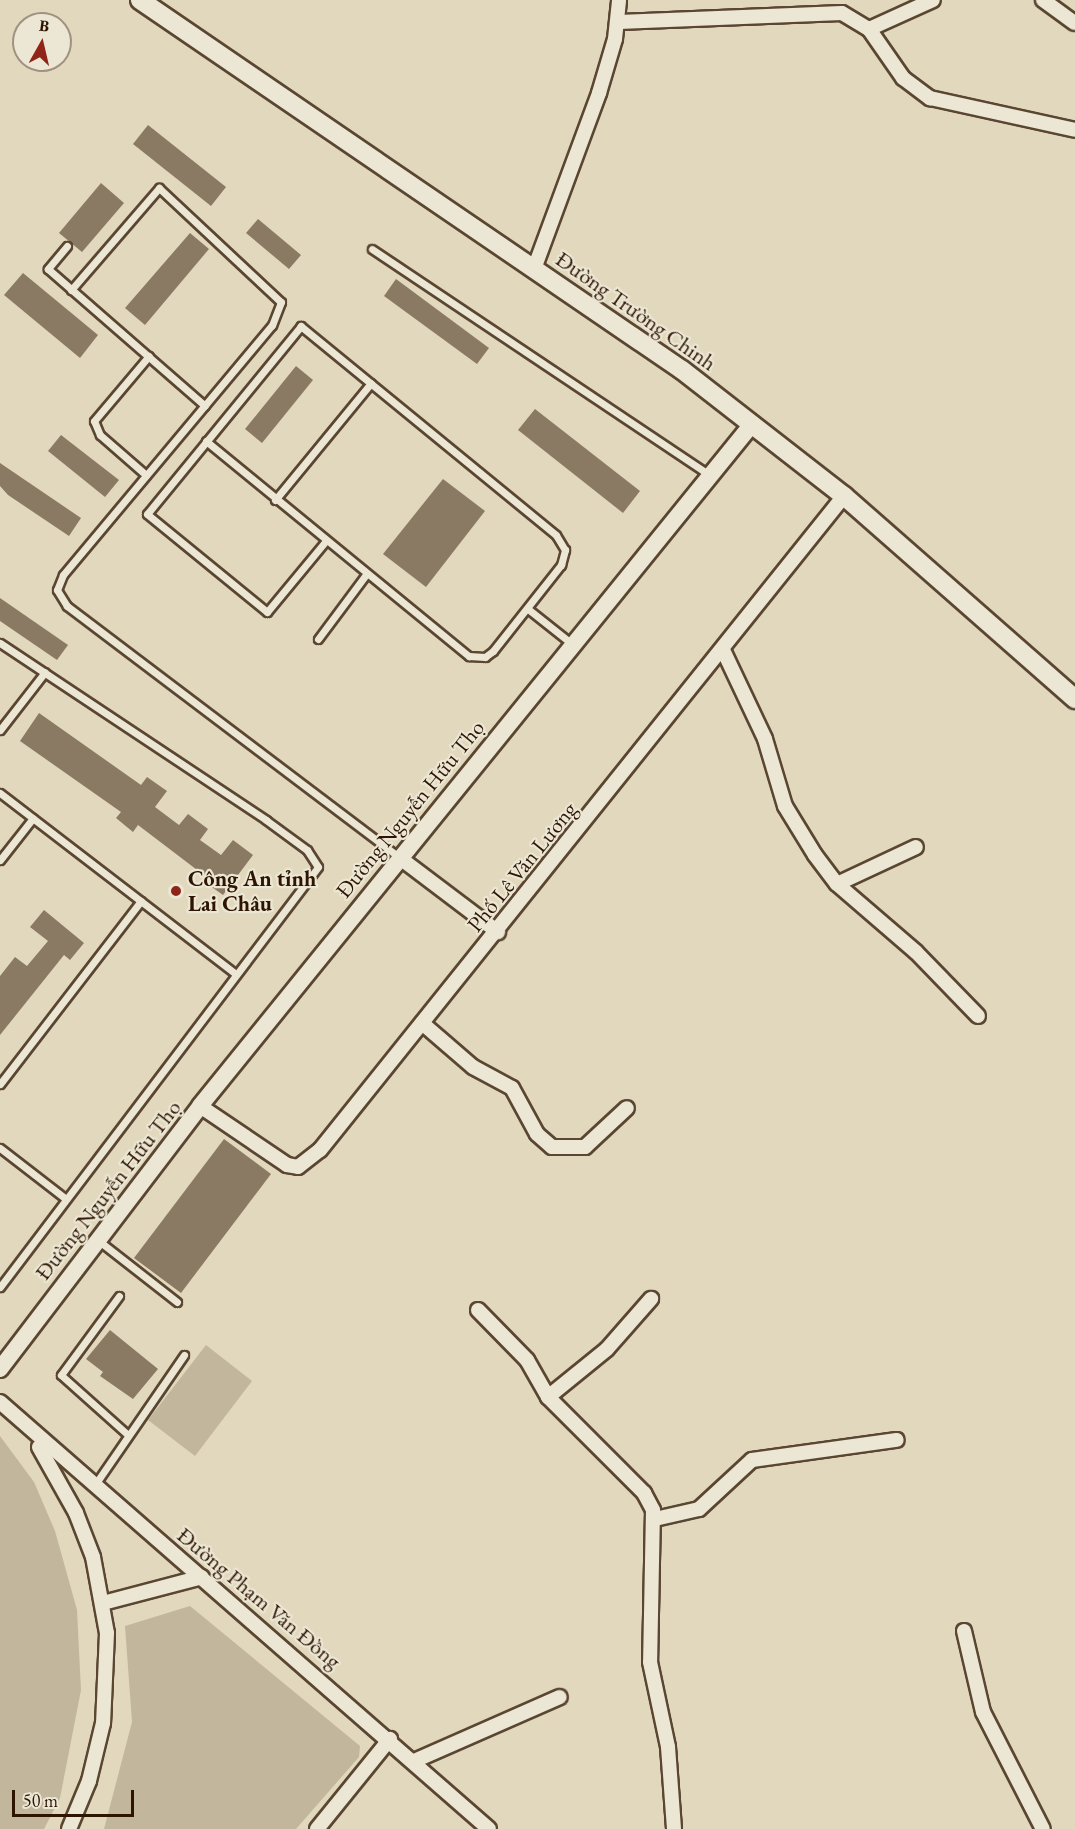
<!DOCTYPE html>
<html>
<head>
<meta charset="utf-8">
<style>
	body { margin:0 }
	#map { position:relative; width:1075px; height:1829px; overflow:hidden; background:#e1d8bd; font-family:"EB Garamond",serif }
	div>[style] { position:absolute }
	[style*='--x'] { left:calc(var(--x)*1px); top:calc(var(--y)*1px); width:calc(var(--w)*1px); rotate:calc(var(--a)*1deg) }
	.green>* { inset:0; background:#c2b79d }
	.building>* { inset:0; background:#8b7a63 }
	.roads { filter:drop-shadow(2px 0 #5a4631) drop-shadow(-2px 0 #5a4631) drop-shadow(0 2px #5a4631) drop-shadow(0 -2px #5a4631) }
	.service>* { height:7px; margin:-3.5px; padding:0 3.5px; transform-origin:3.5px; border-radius:3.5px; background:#ece6d4 }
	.minor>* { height:14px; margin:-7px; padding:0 7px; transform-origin:7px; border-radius:7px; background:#ece6d4 }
	.tertiary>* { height:16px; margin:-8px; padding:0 8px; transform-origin:8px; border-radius:8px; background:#ece6d4 }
	.secondary>* { height:18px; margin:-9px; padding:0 9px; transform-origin:9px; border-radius:9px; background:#ece6d4 }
	.dots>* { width:16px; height:16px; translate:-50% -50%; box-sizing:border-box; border:3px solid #ece6d4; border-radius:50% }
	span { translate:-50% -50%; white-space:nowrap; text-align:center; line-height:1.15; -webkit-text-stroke:4.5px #ece6d4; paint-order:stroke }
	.street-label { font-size:22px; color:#2d1502 }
	.poi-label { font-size:22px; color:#2d1502; font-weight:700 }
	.left { translate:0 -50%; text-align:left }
	.north { position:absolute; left:12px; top:12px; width:60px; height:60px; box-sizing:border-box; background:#ece6d4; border:2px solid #a09280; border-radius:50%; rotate:8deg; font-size:16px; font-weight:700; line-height:24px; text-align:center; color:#2d1502 }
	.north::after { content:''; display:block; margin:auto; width:21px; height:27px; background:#8f2418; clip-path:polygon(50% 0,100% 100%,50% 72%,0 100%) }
	.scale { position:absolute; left:12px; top:1790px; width:122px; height:27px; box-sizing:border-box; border:3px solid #2d1502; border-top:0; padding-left:8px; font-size:18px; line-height:21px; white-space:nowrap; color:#2d1502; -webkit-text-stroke:4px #ece6d4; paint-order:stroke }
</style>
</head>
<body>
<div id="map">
	<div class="green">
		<i style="clip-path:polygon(206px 1345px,252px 1381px,195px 1456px,148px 1420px)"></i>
		<i style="clip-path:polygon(0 1436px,34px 1482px,55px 1531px,77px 1610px,81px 1690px,60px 1798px,44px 1829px,0 1829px)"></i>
		<i style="clip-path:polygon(190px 1606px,360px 1746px,359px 1757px,296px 1829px,104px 1829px,132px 1722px,125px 1626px)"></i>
	</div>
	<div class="building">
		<i style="clip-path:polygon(148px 125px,226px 187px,211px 206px,133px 144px)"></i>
		<i style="clip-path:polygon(101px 183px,124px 203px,82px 252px,59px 233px)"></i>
		<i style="clip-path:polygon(258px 219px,301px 255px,289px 269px,246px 233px)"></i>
		<i style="clip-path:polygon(190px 233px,209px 249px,145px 325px,125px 308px)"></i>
		<i style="clip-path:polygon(23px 273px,98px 335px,80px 358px,4px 295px)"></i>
		<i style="clip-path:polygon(396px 279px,489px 348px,477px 364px,384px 296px)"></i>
		<i style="clip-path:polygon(296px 366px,313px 380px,262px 443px,245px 429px)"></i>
		<i style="clip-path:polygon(535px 409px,640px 491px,623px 513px,518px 430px)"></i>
		<i style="clip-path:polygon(61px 435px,119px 480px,105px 497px,48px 451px)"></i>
		<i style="clip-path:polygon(0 463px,81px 518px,69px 536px,8px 495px,0 486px)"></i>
		<i style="clip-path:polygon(443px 479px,485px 511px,426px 587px,383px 554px)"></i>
		<i style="clip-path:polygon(0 598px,68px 645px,57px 660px,0 621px)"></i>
		<i style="clip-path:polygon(39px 713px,141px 785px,147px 777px,167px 791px,155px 807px,179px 825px,188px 814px,208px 829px,200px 840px,221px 855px,233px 840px,253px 855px,223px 895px,202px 880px,205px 876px,138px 825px,133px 832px,116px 818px,121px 812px,20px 741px)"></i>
		<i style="clip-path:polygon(44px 910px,84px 943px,70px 960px,64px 955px,0 1035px,0 976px,15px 957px,27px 966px,48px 941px,30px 927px)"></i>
		<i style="clip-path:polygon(224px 1139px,271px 1174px,181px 1293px,134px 1258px)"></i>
		<i style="clip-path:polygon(110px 1330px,158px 1369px,133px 1399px,100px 1376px,103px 1372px,86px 1359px)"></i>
	</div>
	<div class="roads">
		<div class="service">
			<i style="--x:67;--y:246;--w:30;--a:130"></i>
			<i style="--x:48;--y:269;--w:208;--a:41.1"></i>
			<i style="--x:372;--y:249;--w:407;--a:33.8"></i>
			<i style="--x:71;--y:290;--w:135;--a:-49.2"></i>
			<i style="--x:159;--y:188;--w:167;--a:43.1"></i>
			<i style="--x:281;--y:302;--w:25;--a:111"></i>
			<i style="--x:272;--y:325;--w:326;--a:129.9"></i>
			<i style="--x:63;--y:575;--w:16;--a:112"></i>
			<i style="--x:57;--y:590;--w:19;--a:58"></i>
			<i style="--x:67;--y:606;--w:418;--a:37.1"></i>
			<i style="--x:206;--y:441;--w:340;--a:39.3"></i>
			<i style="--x:469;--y:656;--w:16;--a:4"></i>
			<i style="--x:485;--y:657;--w:10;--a:-37"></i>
			<i style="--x:493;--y:651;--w:110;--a:-51.7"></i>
			<i style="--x:561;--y:565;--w:16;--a:-75"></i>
			<i style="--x:565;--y:550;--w:17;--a:-121"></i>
			<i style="--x:556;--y:535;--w:330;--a:-140.7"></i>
			<i style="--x:301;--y:326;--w:243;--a:129.3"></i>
			<i style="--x:147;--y:514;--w:155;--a:39.2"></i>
			<i style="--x:267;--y:612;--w:91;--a:-50.4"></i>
			<i style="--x:146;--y:475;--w:61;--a:-139"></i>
			<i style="--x:100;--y:435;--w:15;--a:-113"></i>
			<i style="--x:94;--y:421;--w:85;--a:-49.8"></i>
			<i style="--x:275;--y:500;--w:151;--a:-50.6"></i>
			<i style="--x:528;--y:609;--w:56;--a:38.5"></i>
			<i style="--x:318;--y:639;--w:79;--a:-53.3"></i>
			<i style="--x:0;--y:643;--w:320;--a:33.6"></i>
			<i style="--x:266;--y:820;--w:51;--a:36.2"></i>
			<i style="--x:307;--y:850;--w:20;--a:57"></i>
			<i style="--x:318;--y:867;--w:527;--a:127.13"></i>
			<i style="--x:0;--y:730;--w:73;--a:-52.2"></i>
			<i style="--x:0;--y:793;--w:296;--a:37.5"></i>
			<i style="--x:0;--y:860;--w:53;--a:-51.8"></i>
			<i style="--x:0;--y:1084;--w:231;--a:-52.4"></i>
			<i style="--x:0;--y:1148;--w:83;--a:37.7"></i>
			<i style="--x:99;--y:1241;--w:99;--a:38"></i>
			<i style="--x:119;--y:1296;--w:98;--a:126.3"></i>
			<i style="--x:61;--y:1375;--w:90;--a:41.8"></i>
			<i style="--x:94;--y:1486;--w:159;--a:-55.5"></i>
		</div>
		<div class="minor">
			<i style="--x:1043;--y:0;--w:39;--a:36"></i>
			<i style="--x:619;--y:22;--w:223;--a:-2.3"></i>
			<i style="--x:842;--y:13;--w:31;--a:31"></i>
			<i style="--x:869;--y:29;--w:60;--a:55.2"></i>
			<i style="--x:903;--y:78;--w:34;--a:37"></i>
			<i style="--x:930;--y:98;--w:148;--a:12.4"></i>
			<i style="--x:869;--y:29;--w:70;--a:-24.4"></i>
			<i style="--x:534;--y:269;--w:188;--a:-69.7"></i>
			<i style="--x:599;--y:93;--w:56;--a:-73.5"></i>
			<i style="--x:615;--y:39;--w:39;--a:-84"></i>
			<i style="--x:723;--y:650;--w:98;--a:64.7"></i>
			<i style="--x:765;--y:739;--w:70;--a:73.4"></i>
			<i style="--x:785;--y:806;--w:57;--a:58.5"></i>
			<i style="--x:815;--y:855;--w:36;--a:53"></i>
			<i style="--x:837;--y:884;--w:104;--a:40.7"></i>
			<i style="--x:916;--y:952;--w:89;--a:45.9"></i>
			<i style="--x:400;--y:858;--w:123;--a:37.1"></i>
			<i style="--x:837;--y:884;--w:87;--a:-25.1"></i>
			<i style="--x:422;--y:1023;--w:67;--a:40.8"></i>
			<i style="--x:473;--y:1067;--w:44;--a:28.3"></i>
			<i style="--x:512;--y:1088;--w:52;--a:61.5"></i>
			<i style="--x:537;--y:1134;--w:20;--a:41"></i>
			<i style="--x:552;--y:1147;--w:33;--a:0"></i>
			<i style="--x:585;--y:1147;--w:57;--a:-42.9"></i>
			<i style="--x:200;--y:1106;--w:105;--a:34.1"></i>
			<i style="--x:287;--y:1165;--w:11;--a:10"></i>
			<i style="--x:298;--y:1167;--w:28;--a:-38"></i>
			<i style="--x:320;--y:1150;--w:838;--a:-51.3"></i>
			<i style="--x:478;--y:1310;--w:70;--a:45.6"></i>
			<i style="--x:527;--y:1360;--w:43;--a:60.4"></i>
			<i style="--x:548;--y:1397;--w:136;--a:45"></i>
			<i style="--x:644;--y:1493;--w:19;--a:62"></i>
			<i style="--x:653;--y:1510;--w:152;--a:91.1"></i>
			<i style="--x:650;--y:1662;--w:87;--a:78"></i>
			<i style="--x:668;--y:1747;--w:82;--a:85.8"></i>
			<i style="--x:548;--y:1397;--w:76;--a:-39.1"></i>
			<i style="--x:607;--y:1349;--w:67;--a:-48.7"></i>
			<i style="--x:0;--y:1402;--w:649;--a:41.13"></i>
			<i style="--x:39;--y:1447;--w:76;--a:60.7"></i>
			<i style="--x:76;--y:1513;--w:47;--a:68.9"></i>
			<i style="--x:93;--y:1557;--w:77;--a:79.6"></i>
			<i style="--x:107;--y:1633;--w:90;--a:92.5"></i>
			<i style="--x:103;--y:1723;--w:60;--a:103.6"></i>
			<i style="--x:89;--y:1781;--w:52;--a:112.6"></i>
			<i style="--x:655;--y:1519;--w:45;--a:-12.8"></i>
			<i style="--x:699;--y:1509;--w:72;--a:-42.8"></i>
			<i style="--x:752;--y:1460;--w:146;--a:-7.9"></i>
			<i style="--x:103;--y:1603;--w:102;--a:-14.7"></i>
			<i style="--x:964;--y:1631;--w:83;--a:76.8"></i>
			<i style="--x:983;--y:1712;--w:131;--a:62.9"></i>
			<i style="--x:414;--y:1761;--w:159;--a:-23.7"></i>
			<i style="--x:317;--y:1829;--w:116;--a:-51"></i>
		</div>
		<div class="tertiary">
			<i style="--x:0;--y:1369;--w:330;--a:-52.7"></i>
			<i style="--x:200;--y:1106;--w:877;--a:-51.01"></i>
		</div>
		<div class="secondary">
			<i style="--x:140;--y:0;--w:656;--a:34.32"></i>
			<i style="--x:682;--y:370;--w:205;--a:37.9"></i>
			<i style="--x:844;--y:496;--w:308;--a:41.3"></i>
		</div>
	</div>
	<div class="dots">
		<i style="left:176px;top:891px;background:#8f2418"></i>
	</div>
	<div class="street-label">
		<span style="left:636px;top:311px;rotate:35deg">Đường Trường Chinh</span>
		<span style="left:410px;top:809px;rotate:-51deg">Đường Nguyễn Hữu Thọ</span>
		<span style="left:522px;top:867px;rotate:-51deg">Phố Lê Văn Lương</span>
		<span style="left:108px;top:1190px;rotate:-52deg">Đường Nguyễn Hữu Thọ</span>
		<span style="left:259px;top:1598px;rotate:40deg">Đường Phạm Văn Đồng</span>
	</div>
	<div class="poi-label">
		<span class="left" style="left:188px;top:891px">Công An tỉnh<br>Lai Châu</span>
	</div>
	<div class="north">B</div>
	<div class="scale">50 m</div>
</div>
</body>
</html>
